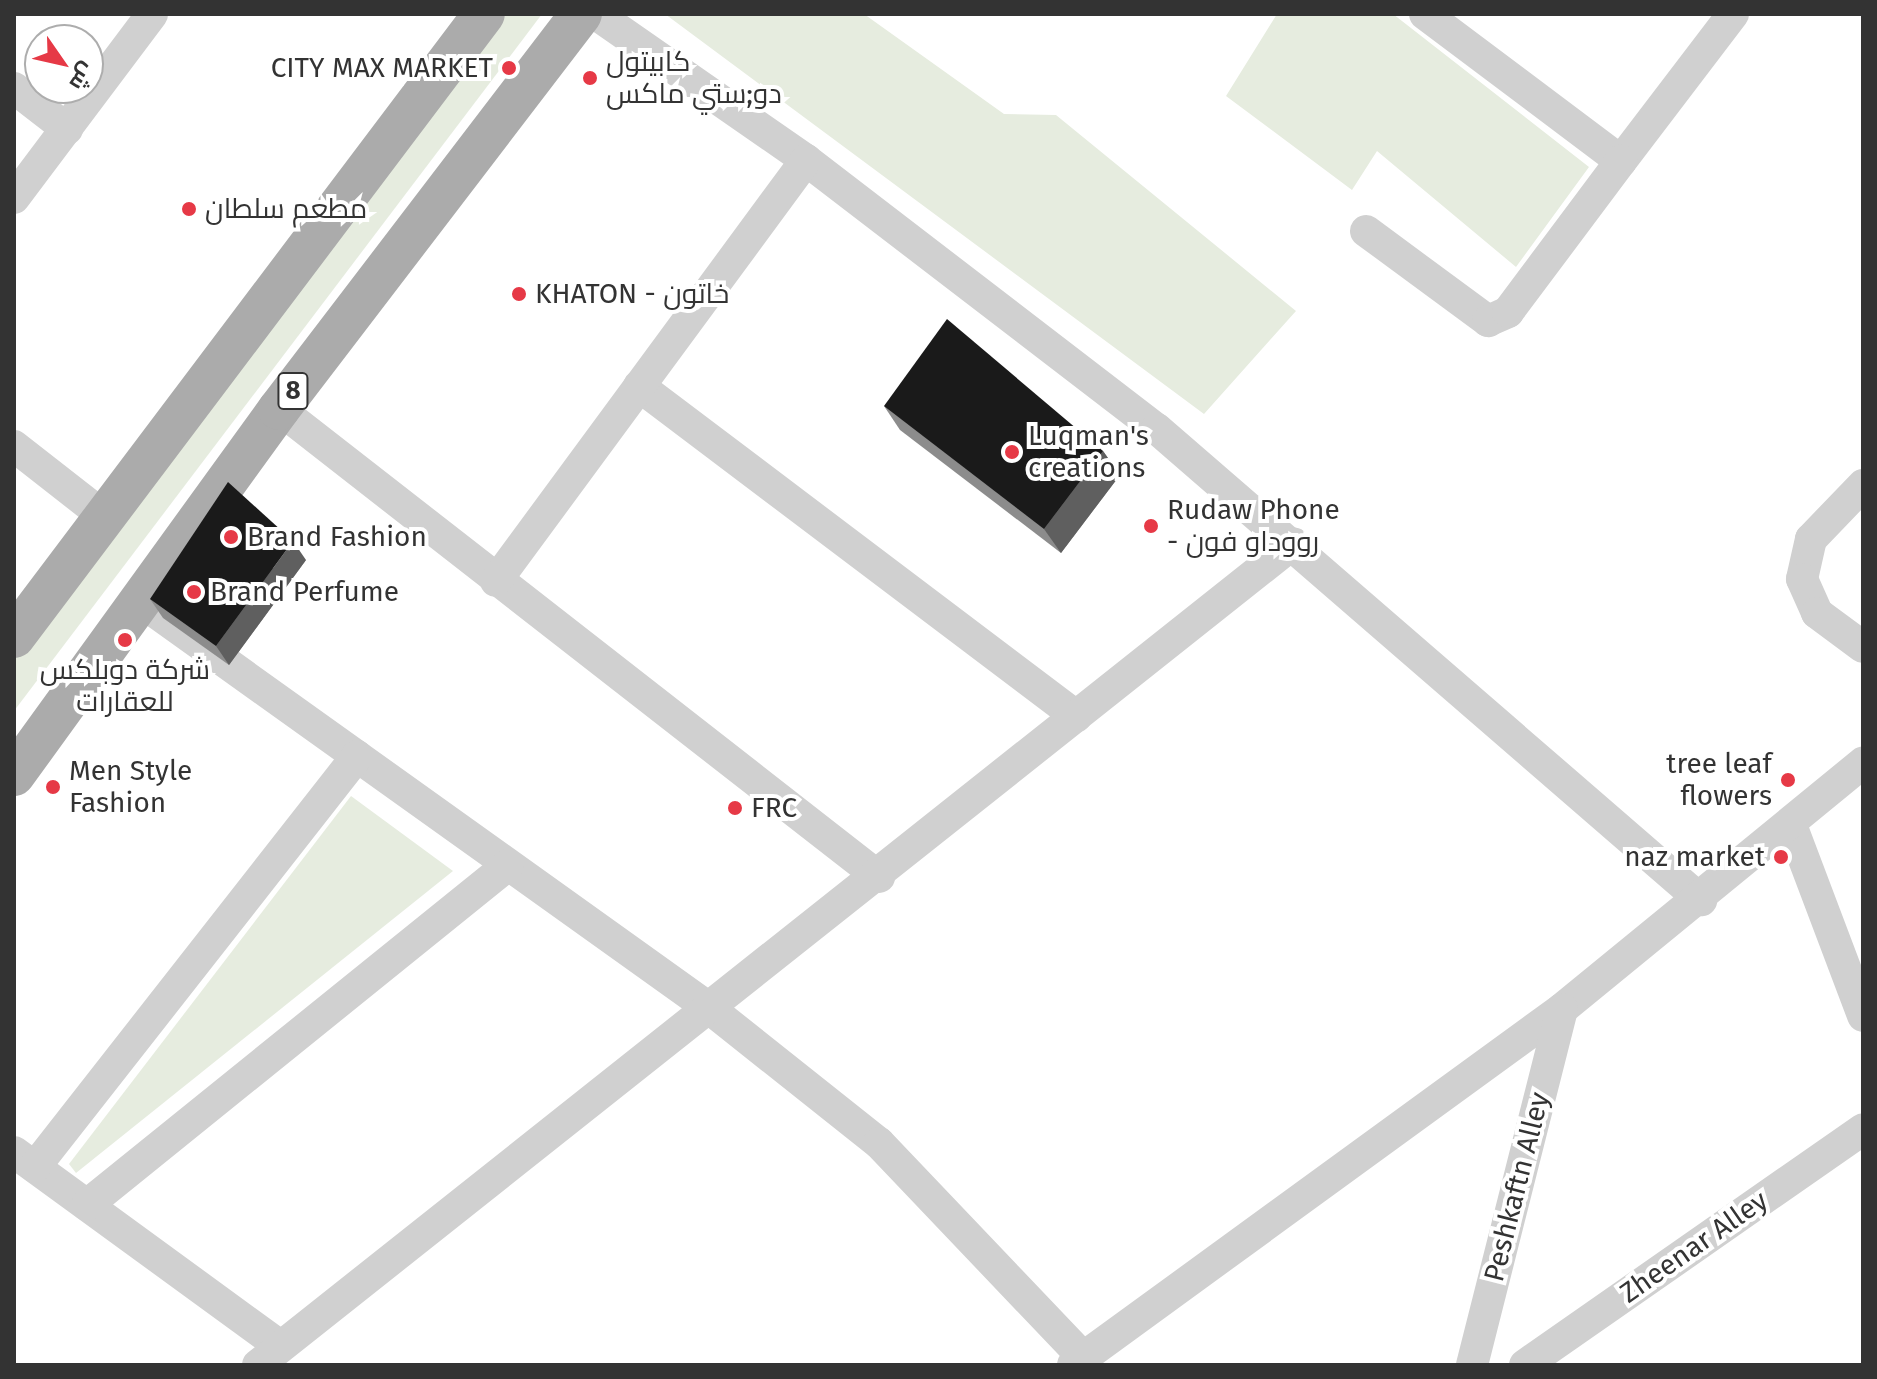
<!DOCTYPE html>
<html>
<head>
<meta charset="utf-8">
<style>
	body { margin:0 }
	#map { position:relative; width:1877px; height:1379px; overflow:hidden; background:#fff; font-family:"Fira Sans",Cairo,sans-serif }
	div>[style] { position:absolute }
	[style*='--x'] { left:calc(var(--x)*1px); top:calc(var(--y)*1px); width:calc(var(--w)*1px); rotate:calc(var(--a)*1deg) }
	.green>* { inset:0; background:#e6ecdf }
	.minor>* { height:32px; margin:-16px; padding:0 16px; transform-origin:16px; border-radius:16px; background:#d0d0d0 }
	.major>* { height:42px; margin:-21px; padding:0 21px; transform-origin:21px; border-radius:21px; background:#ababab }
	.wall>* { inset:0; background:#8c8c8c }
	.shaded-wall>* { inset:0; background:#5f5f5f }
	.building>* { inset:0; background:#1a1a1a }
	.dots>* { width:22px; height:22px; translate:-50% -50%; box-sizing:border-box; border:4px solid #fff; border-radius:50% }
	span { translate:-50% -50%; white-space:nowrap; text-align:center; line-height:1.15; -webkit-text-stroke:8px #fff; paint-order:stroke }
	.shield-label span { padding:2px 6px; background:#fff; border:2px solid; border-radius:6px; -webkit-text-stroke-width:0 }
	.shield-label { font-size:26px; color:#333; font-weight:700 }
	.poi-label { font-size:28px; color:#333 }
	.left { translate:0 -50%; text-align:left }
	.right { translate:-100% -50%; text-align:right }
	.street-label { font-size:28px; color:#333 }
	.frame { position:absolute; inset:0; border:16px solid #333; pointer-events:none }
	.north { position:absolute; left:24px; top:24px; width:80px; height:80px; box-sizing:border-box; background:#fff; border:2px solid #adadad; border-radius:50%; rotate:124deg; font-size:22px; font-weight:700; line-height:32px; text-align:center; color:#333 }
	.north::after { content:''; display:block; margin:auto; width:28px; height:36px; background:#e63946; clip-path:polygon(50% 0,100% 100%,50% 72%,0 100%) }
</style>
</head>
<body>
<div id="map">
	<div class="green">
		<i style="clip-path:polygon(501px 14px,542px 14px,14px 711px,14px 661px)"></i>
		<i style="clip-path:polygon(665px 14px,864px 14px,1004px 114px,1056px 115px,1296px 311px,1204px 414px)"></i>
		<i style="clip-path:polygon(1277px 14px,1393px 14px,1589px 167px,1516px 267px,1377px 151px,1352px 190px,1226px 96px)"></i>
		<i style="clip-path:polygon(351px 796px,453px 871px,76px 1173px,69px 1164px)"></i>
	</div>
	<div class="minor">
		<i style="--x:596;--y:14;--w:256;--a:34.8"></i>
		<i style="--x:806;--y:160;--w:442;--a:37.5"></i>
		<i style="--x:1157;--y:429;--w:720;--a:40.89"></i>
		<i style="--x:1425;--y:14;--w:245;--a:36.9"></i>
		<i style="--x:1621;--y:161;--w:185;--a:-52.7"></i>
		<i style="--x:14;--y:88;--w:67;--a:37.7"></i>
		<i style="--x:14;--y:198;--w:230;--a:-53.1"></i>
		<i style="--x:1366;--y:231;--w:152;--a:36.4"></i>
		<i style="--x:1488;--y:321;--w:22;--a:-24"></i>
		<i style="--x:1508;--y:312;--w:189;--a:-53.2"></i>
		<i style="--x:639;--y:386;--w:548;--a:37.06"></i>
		<i style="--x:279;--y:409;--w:761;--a:37.95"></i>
		<i style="--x:14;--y:446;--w:115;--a:38"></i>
		<i style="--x:1863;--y:485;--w:75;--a:133.9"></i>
		<i style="--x:1811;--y:539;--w:41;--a:102.7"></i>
		<i style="--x:1802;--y:579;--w:37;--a:66"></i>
		<i style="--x:1817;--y:613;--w:57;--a:36.5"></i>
		<i style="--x:496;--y:581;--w:523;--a:-53.63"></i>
		<i style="--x:140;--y:601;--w:700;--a:35.58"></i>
		<i style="--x:709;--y:1008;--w:217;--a:38.5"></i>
		<i style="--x:879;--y:1143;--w:297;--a:46.4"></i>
		<i style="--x:1791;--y:825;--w:204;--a:69.3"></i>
		<i style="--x:14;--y:1152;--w:328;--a:36.1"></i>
		<i style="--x:35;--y:1167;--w:522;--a:-51.92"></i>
		<i style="--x:87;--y:1205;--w:541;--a:-38.92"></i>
		<i style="--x:258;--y:1365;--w:1322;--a:-38.43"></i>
		<i style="--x:1073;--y:1365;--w:605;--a:-36.06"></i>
		<i style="--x:1562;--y:1009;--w:389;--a:-39.3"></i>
		<i style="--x:1472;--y:1365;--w:367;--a:-75.8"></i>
		<i style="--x:1525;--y:1365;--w:412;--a:-34.9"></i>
	</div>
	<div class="major">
		<i style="--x:14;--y:637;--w:780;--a:-52.97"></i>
		<i style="--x:14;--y:775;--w:452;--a:-54.1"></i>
		<i style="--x:279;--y:409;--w:497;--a:-52.6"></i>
	</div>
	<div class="wall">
		<i style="clip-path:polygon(884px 406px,1103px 451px,1120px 475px,1061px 553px,900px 430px)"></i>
		<i style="clip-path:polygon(306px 560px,229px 665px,163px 618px,150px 599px)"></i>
	</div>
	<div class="shaded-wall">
		<i style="clip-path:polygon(1103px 451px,1120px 475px,1061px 553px,1044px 529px)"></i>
		<i style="clip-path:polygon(293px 541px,306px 560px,229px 665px,216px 646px)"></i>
	</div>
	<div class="building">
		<i style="clip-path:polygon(947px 319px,1103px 451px,1044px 529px,884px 406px)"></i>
		<i style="clip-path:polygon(228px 482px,293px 541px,216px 646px,150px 599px)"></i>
	</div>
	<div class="dots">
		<i style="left:509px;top:68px;background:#e63946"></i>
		<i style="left:590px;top:78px;background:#e63946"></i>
		<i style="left:189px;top:209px;background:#e63946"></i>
		<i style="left:519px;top:294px;background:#e63946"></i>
		<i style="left:1012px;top:452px;background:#e63946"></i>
		<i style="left:1151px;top:526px;background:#e63946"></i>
		<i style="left:231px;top:537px;background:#e63946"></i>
		<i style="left:194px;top:592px;background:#e63946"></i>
		<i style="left:125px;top:640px;background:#e63946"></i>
		<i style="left:1788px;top:780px;background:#e63946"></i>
		<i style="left:53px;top:787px;background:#e63946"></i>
		<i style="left:735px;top:808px;background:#e63946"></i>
		<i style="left:1781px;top:857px;background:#e63946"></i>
	</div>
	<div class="shield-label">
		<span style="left:293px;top:391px">8</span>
	</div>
	<div class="poi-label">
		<span class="left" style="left:606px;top:78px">كابيتول<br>دو;ستي ماكس</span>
		<span class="right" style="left:493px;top:68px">CITY MAX MARKET</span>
		<span class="left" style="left:205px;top:209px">مطعم سلطان</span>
		<span class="left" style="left:535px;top:294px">KHATON - خاتون</span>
		<span class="left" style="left:1028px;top:452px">Luqman's<br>creations</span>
		<span class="left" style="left:1167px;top:526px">Rudaw Phone<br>- رووداو فون</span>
		<span class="left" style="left:247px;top:537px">Brand Fashion</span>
		<span class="left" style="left:210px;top:592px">Brand Perfume</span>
		<span style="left:125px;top:686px">شركة دوبلكس<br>للعقارات</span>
		<span class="right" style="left:1772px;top:780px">tree leaf<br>flowers</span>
		<span class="left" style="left:69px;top:787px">Men Style<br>Fashion</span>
		<span class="left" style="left:751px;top:808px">FRC</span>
		<span class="right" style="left:1765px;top:857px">naz market</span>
	</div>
	<div class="street-label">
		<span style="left:1517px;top:1187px;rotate:-76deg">Peshkaftn Alley</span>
		<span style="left:1694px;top:1247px;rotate:-35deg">Zheenar Alley</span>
	</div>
	<div class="frame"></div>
	<div class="north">ش</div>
</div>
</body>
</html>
